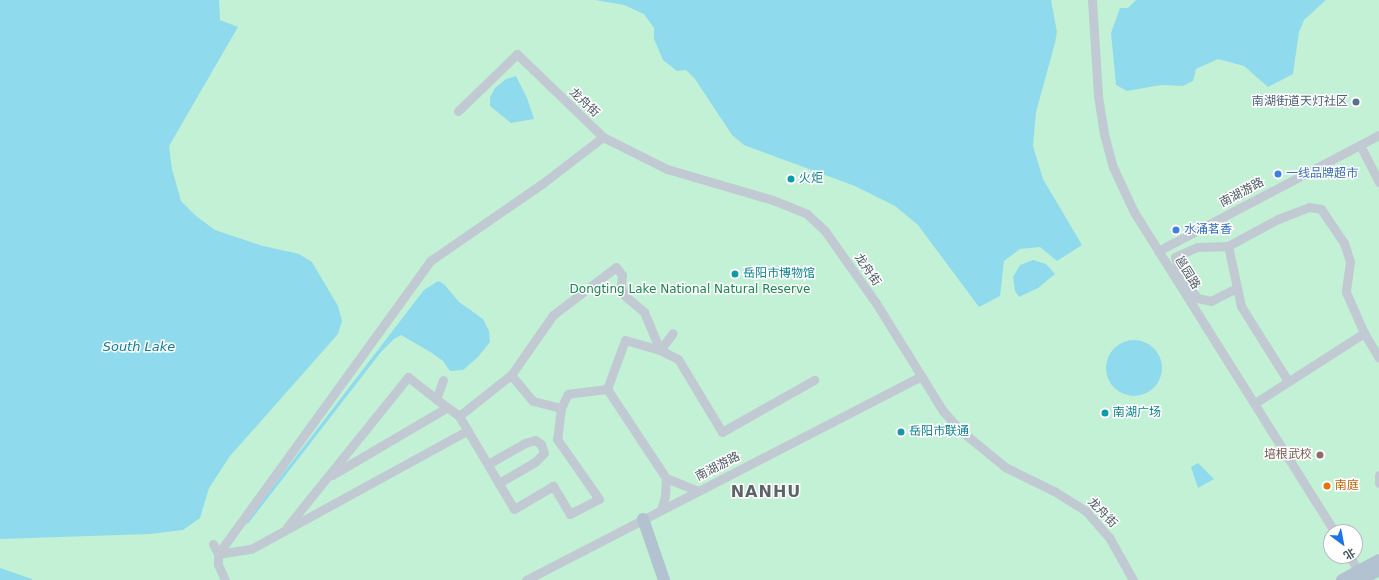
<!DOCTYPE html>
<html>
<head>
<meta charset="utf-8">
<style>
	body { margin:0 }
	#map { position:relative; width:1379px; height:580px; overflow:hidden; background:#f5f3f3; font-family:"DejaVu Sans","Noto Sans SC",sans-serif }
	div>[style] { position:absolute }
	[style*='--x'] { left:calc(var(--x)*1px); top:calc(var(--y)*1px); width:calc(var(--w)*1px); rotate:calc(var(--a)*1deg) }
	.green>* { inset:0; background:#c3f1d5 }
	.water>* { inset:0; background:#90daee }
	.round { border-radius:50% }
	.minor>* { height:9px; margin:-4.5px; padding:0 4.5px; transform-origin:4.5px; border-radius:4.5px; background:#c1cad2 }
	.major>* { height:12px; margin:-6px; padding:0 6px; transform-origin:6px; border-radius:6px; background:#b3c2d1 }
	.dots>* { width:11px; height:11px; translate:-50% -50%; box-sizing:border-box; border:2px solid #fff; border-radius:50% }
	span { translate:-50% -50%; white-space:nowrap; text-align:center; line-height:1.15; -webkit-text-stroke:3px #fff; paint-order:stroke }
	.service-label { font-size:12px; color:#4e5e75 }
	.right { translate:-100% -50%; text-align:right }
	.street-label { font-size:12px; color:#4a5661 }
	.shop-label { font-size:12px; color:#366cbe }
	.left { translate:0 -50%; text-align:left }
	.culture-label { font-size:12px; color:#0d838f }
	.park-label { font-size:12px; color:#17864f }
	.education-label { font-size:12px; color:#785e54 }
	.food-label { font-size:12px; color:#c56008 }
	.water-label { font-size:13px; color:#0c7c9b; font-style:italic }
	.district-label { font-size:16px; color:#5f6368; font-weight:700; letter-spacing:1px }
	.north { position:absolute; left:1323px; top:524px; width:40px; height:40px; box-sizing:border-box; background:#fff; border:1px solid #b7bbc0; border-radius:50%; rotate:148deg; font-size:11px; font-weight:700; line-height:16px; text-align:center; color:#4a5661 }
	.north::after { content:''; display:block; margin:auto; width:14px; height:18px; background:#1a73e8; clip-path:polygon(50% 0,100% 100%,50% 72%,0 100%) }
</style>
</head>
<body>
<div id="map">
	<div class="green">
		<i style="clip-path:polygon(evenodd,0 0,1379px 0,1379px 580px,0 580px,0 0,1331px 532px,1355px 532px,1355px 556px,1331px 556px,1331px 532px)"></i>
	</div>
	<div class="water">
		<i style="clip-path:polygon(0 0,219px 0,220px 20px,238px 27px,169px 146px,172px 169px,181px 201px,196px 216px,215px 230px,263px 246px,299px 254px,312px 262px,338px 306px,342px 321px,338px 334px,230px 456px,209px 488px,200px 518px,183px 530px,150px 534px,0 539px)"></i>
		<i style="clip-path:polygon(595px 0,1051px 0,1057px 32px,1055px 43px,1036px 112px,1033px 146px,1043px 179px,1082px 245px,1057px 261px,1040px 247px,1020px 249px,1004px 261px,1000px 296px,979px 307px,918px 225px,895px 206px,855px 186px,744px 145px,732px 135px,695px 79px,686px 70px,677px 71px,663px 60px,654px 39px,654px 28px,644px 14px,624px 5px)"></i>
		<i style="clip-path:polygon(1136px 0,1326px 0,1304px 20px,1299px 32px,1293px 74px,1268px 87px,1244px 66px,1218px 59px,1196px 69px,1193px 81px,1183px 86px,1161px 85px,1127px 91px,1116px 85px,1111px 33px,1120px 8px,1128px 8px)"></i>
		<i style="clip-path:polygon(516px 76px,527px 98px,534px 119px,511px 123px,490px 106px,490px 97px,495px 88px,506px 79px)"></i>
		<i style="clip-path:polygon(1033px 260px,1046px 264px,1055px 274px,1038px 288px,1019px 297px,1015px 291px,1013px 277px,1020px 265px)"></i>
		<i style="clip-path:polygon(438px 281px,444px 284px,459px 302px,483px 319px,489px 331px,490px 342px,478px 357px,463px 370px,450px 371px,443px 361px,432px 353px,401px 335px,394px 339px,381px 352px,247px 525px,248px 519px,424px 290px)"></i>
		<i class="round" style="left:1106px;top:340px;width:56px;height:56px"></i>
		<i style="clip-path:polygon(1198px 463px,1214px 479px,1198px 488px,1191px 467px)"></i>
		<i style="clip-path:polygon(0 568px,32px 579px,32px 580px,0 580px)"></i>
	</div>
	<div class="minor">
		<i style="--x:1092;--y:0;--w:96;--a:86.4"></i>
		<i style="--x:1098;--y:96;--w:38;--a:81"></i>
		<i style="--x:1104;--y:134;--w:34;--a:75"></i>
		<i style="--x:1113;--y:167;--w:50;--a:65"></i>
		<i style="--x:1134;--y:212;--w:378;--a:57.9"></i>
		<i style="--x:458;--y:111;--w:82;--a:-44"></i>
		<i style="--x:517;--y:54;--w:120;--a:44"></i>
		<i style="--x:603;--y:137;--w:72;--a:26.6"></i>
		<i style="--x:667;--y:169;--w:110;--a:16.3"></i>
		<i style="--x:773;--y:200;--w:37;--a:22"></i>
		<i style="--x:807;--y:214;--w:25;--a:43"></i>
		<i style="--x:825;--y:231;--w:88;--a:54.7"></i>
		<i style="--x:876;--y:303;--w:127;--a:58.2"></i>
		<i style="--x:943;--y:411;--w:25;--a:48"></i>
		<i style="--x:960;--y:430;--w:58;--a:39.4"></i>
		<i style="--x:1005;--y:467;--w:55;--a:26.1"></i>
		<i style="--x:1054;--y:491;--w:38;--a:32"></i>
		<i style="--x:1086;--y:511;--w:35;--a:49"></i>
		<i style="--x:1109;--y:537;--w:49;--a:60.8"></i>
		<i style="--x:1360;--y:145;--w:42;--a:62.8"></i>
		<i style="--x:1228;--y:246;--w:31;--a:178"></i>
		<i style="--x:1197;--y:247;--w:24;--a:156"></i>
		<i style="--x:1175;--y:257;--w:15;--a:74"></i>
		<i style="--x:1179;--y:271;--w:32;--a:56"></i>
		<i style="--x:1197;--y:298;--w:14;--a:12"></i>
		<i style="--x:1211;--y:301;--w:28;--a:-27"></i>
		<i style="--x:1158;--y:251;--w:250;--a:-27.7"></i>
		<i style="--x:660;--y:350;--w:21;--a:-53"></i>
		<i style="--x:511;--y:375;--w:34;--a:50"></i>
		<i style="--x:533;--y:401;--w:29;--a:14"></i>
		<i style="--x:443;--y:380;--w:20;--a:110"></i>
		<i style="--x:436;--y:399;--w:29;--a:36"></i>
		<i style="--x:1288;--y:381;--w:89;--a:-122.1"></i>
		<i style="--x:1241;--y:306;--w:61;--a:-102.2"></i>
		<i style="--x:1228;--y:246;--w:57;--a:-28.4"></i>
		<i style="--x:1278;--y:219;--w:33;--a:-21"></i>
		<i style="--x:1309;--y:207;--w:12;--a:9"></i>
		<i style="--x:1321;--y:209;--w:41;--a:55.9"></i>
		<i style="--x:1344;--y:243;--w:20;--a:72"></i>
		<i style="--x:1350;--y:262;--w:30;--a:98"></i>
		<i style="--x:1346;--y:292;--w:45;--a:66.3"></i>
		<i style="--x:607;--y:389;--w:39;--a:173"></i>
		<i style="--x:568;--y:394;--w:16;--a:117"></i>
		<i style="--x:561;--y:408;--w:31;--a:97"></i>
		<i style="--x:557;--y:439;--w:73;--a:55"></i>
		<i style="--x:599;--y:499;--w:33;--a:153"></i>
		<i style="--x:570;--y:514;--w:33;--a:-121"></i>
		<i style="--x:553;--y:486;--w:45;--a:149.5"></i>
		<i style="--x:514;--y:509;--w:108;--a:-120.6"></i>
		<i style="--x:459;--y:416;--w:66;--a:-38.3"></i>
		<i style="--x:511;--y:375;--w:73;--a:-55"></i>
		<i style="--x:553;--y:315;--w:79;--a:-37.3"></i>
		<i style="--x:616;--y:267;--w:10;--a:53"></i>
		<i style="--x:622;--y:275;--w:11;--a:95"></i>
		<i style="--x:621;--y:286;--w:11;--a:68"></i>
		<i style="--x:625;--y:296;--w:25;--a:40"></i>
		<i style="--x:644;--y:312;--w:41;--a:67.2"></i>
		<i style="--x:1255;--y:403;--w:130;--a:-32.7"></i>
		<i style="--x:1364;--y:333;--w:29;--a:59"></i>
		<i style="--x:488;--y:464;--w:43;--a:-29.6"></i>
		<i style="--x:525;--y:443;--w:10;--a:-17"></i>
		<i style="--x:535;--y:440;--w:7;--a:34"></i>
		<i style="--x:541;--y:444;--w:9;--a:72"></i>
		<i style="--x:544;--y:453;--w:13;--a:135"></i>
		<i style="--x:535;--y:462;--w:42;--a:149.7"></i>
		<i style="--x:332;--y:475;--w:132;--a:-30.4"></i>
		<i style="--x:1379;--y:475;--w:8;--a:90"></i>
		<i style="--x:666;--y:478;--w:107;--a:-123.5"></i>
		<i style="--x:607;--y:389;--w:52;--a:-69.8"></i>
		<i style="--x:625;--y:340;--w:36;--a:16"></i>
		<i style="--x:660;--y:350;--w:20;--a:27"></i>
		<i style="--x:678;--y:359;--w:85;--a:58.9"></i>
		<i style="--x:722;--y:432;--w:106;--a:-29.5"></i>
		<i style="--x:661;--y:510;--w:15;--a:-74"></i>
		<i style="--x:665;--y:496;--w:18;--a:-87"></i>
		<i style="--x:666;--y:478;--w:35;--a:22"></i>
		<i style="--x:287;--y:527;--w:193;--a:-51.1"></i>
		<i style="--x:408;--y:377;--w:36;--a:38"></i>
		<i style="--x:213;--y:544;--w:11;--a:63"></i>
		<i style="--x:218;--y:554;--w:33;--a:-9"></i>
		<i style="--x:251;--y:549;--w:247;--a:-28.7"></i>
		<i style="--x:1349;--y:556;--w:18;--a:56"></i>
		<i style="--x:225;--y:580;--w:17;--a:-114"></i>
		<i style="--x:218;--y:564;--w:10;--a:-90"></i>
		<i style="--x:218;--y:554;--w:362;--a:-54.1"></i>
		<i style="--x:430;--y:261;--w:137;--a:-34.6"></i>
		<i style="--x:543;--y:183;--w:76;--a:-37.5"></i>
		<i style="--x:526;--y:580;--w:445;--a:-27.3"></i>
	</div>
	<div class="major">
		<i style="--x:643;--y:519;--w:65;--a:71"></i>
		<i style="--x:1342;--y:580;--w:42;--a:-28.4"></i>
		<i style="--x:1361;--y:580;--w:21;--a:-29"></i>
	</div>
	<div class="dots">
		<i style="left:1356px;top:102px;background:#5c6f8a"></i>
		<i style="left:1278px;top:174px;background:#3f7fe0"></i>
		<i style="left:791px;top:179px;background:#0f9aa8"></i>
		<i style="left:1176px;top:230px;background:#3f7fe0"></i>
		<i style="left:735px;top:274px;background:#0f9aa8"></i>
		<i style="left:1105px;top:413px;background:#0f9aa8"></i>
		<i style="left:901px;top:432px;background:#0f9aa8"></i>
		<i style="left:1320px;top:455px;background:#8d6e63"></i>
		<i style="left:1327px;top:486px;background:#e8710a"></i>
	</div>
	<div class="service-label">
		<span class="right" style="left:1348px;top:102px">南湖街道天灯社区</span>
	</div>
	<div class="street-label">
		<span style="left:584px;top:103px;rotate:43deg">龙舟街</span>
		<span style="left:1242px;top:193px;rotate:-28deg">南湖游路</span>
		<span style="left:867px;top:270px;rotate:55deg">龙舟街</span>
		<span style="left:1187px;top:273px;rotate:58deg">邕园路</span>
		<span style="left:718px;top:467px;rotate:-27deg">南湖游路</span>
		<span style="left:1102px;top:513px;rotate:46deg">龙舟街</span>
	</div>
	<div class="shop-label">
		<span class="left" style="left:1286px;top:174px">一线品牌超市</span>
		<span class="left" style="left:1184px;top:230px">水涌茗香</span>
	</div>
	<div class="culture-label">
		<span class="left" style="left:799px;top:179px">火炬</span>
		<span class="left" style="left:743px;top:274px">岳阳市博物馆</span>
		<span class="left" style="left:1113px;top:413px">南湖广场</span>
		<span class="left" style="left:909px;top:432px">岳阳市联通</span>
	</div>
	<div class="park-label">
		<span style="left:690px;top:290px">Dongting Lake National Natural Reserve</span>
	</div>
	<div class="education-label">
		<span class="right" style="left:1312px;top:455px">培根武校</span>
	</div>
	<div class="food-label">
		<span class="left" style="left:1335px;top:486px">南庭</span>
	</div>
	<div class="water-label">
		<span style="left:139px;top:347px">South Lake</span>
	</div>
	<div class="district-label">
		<span style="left:766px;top:492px">NANHU</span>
	</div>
	<div class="north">北</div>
</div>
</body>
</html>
